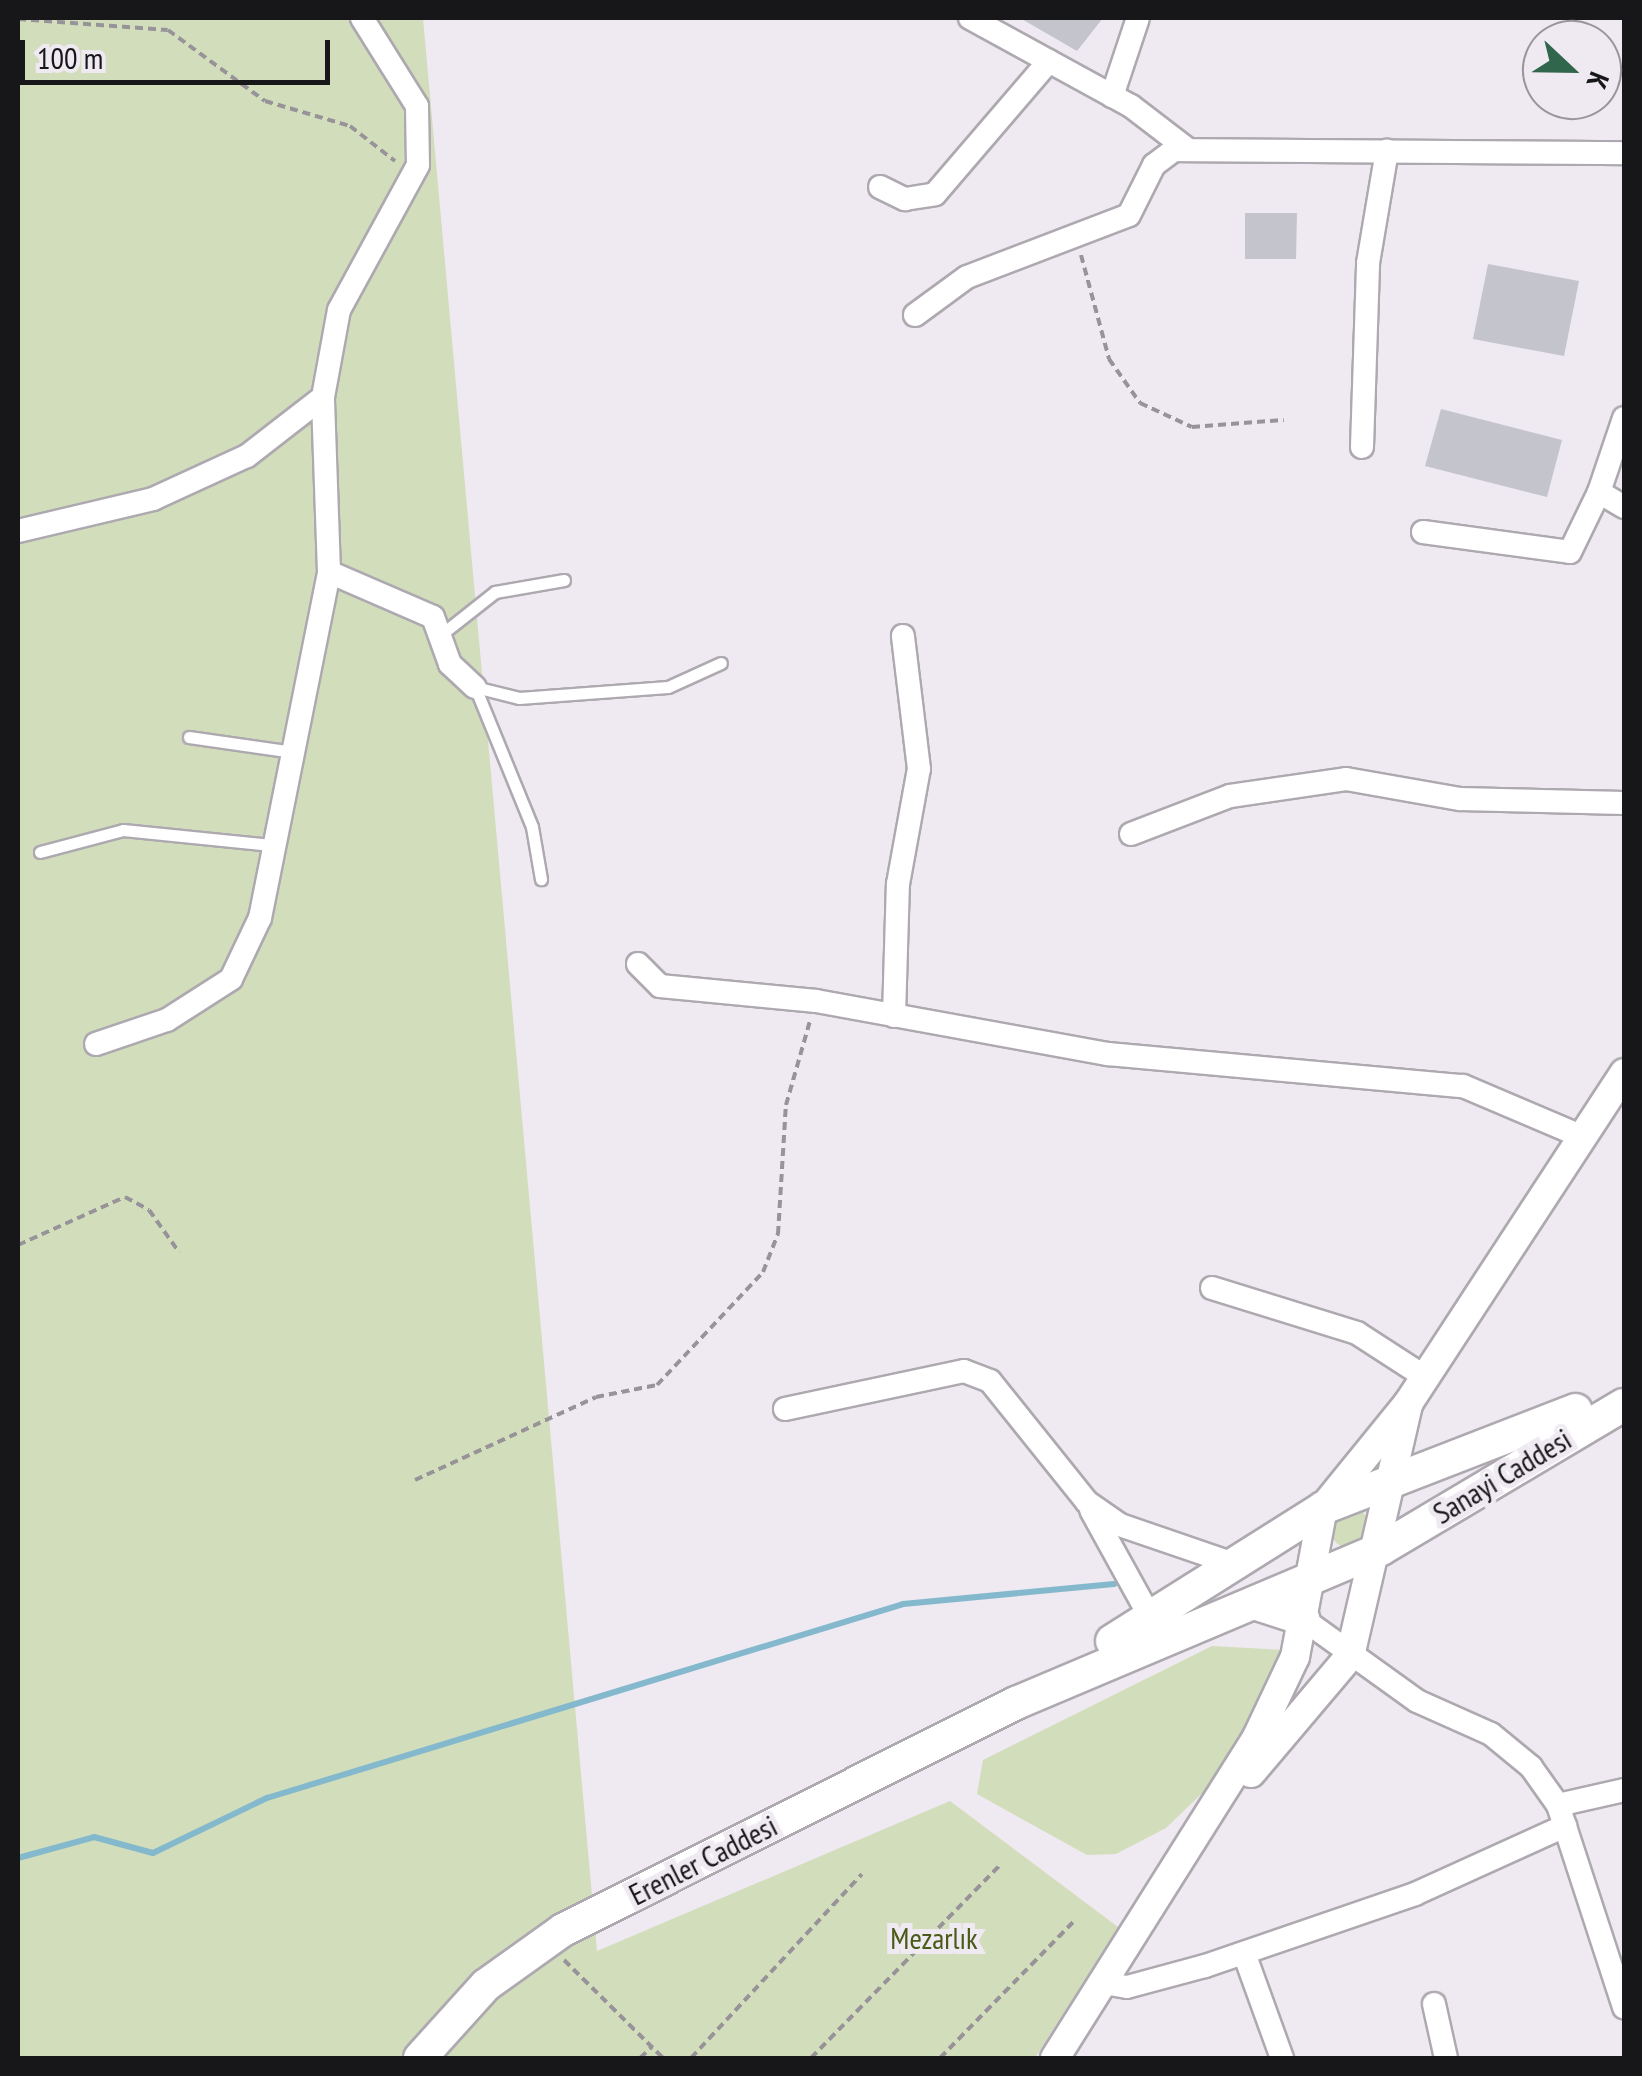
<!DOCTYPE html>
<html>
<head>
<meta charset="utf-8">
<style>
	body { margin:0 }
	#map { position:relative; width:1642px; height:2076px; overflow:hidden; background:#efe9f1; font-family:"PT Sans Narrow",sans-serif }
	div>[style] { position:absolute }
	[style*='--x'] { left:calc(var(--x)*1px); top:calc(var(--y)*1px); width:calc(var(--w)*1px); rotate:calc(var(--a)*1deg) }
	.green>* { inset:0; background:#d2debb }
	.round { border-radius:50% }
	.stream>* { height:6px; margin:-3px; padding:0 3px; transform-origin:3px; border-radius:3px; background:#83b8cd }
	.building>* { inset:0; background:#c4c4cd }
	.path>* { height:4px; margin-top:-2px; transform-origin:0; background:repeating-linear-gradient(90deg,#979399 0 8px,transparent 0 13px) }
	.roads { filter:drop-shadow(2px 0 #aea9b0) drop-shadow(-2px 0 #aea9b0) drop-shadow(0 2px #aea9b0) drop-shadow(0 -2px #aea9b0) }
	.service>* { height:11px; margin:-5.5px; padding:0 5.5px; transform-origin:5.5px; border-radius:5.5px; background:#fff }
	.minor>* { height:22px; margin:-11px; padding:0 11px; transform-origin:11px; border-radius:11px; background:#fff }
	.tertiary>* { height:28px; margin:-14px; padding:0 14px; transform-origin:14px; border-radius:14px; background:#fff }
	.secondary>* { height:32px; margin:-16px; padding:0 16px; transform-origin:16px; border-radius:16px; background:#fff }
	span { translate:-50% -50%; white-space:nowrap; text-align:center; line-height:1.15; -webkit-text-stroke:10px #efe9f1; paint-order:stroke }
	.street-label { font-size:30px; color:#171618 }
	.park-label { font-size:30px; color:#4a5a17 }
	.frame { position:absolute; inset:0; border:20px solid #171618; pointer-events:none }
	.north { position:absolute; left:1522px; top:20px; width:100px; height:100px; box-sizing:border-box; background:#efe9f1; border:2px solid #99959a; border-radius:50%; rotate:112deg; font-size:28px; font-weight:700; line-height:40px; text-align:center; color:#171618 }
	.north::after { content:''; display:block; margin:auto; width:35px; height:45px; background:#30664c; clip-path:polygon(50% 0,100% 100%,50% 72%,0 100%) }
	.scale { position:absolute; left:20px; top:40px; width:310px; height:45px; box-sizing:border-box; border:5px solid #171618; border-top:0; padding-left:12px; font-size:30px; line-height:35px; white-space:nowrap; color:#171618; -webkit-text-stroke:8px #efe9f1; paint-order:stroke }
</style>
</head>
<body>
<div id="map">
	<div class="green">
		<i style="clip-path:polygon(18px 18px,423px 18px,597px 1951px,950px 1801px,1118px 1927px,1035px 2058px,18px 2058px)"></i>
		<i class="round" style="left:1330px;top:1508px;width:40px;height:40px"></i>
		<i style="clip-path:polygon(1212px 1646px,1284px 1650px,1221px 1775px,1166px 1828px,1116px 1854px,1087px 1855px,977px 1794px,983px 1760px)"></i>
	</div>
	<div class="stream">
		<i style="--x:18;--y:1858;--w:79;--a:-15.4"></i>
		<i style="--x:94;--y:1837;--w:61;--a:15.2"></i>
		<i style="--x:153;--y:1853;--w:127;--a:-25.8"></i>
		<i style="--x:267;--y:1798;--w:665;--a:-16.96"></i>
		<i style="--x:903;--y:1604;--w:212;--a:-5.4"></i>
	</div>
	<div class="building">
		<i style="clip-path:polygon(1020px 18px,1103px 18px,1077px 51px)"></i>
		<i style="clip-path:polygon(1245px 213px,1297px 213px,1296px 259px,1245px 259px)"></i>
		<i style="clip-path:polygon(1488px 264px,1579px 281px,1564px 356px,1473px 339px)"></i>
		<i style="clip-path:polygon(1441px 409px,1562px 440px,1547px 497px,1425px 466px)"></i>
	</div>
	<div class="path">
		<i style="--x:18;--y:19;--w:150;--a:4.2"></i>
		<i style="--x:168;--y:30;--w:120;--a:36.2"></i>
		<i style="--x:265;--y:101;--w:89;--a:16.4"></i>
		<i style="--x:350;--y:126;--w:57;--a:37.9"></i>
		<i style="--x:1081;--y:255;--w:108;--a:74.9"></i>
		<i style="--x:1109;--y:359;--w:54;--a:54.8"></i>
		<i style="--x:1140;--y:403;--w:57;--a:24.8"></i>
		<i style="--x:1192;--y:427;--w:92;--a:-4.4"></i>
		<i style="--x:18;--y:1245;--w:117;--a:-24.2"></i>
		<i style="--x:125;--y:1197;--w:27;--a:28"></i>
		<i style="--x:149;--y:1210;--w:52;--a:54.5"></i>
		<i style="--x:415;--y:1480;--w:199;--a:-24.6"></i>
		<i style="--x:596;--y:1397;--w:62;--a:-11.1"></i>
		<i style="--x:657;--y:1385;--w:155;--a:-46.8"></i>
		<i style="--x:763;--y:1272;--w:41;--a:-68.5"></i>
		<i style="--x:778;--y:1234;--w:129;--a:-86.5"></i>
		<i style="--x:786;--y:1105;--w:87;--a:-74.1"></i>
		<i style="--x:564;--y:1960;--w:139;--a:44.7"></i>
		<i style="--x:640;--y:2058;--w:16;--a:-43"></i>
		<i style="--x:691;--y:2058;--w:251;--a:-47.1"></i>
		<i style="--x:811;--y:2058;--w:269;--a:-45.6"></i>
		<i style="--x:940;--y:2058;--w:190;--a:-45.6"></i>
	</div>
	<div class="roads">
		<div class="service">
			<i style="--x:443;--y:633;--w:66;--a:-38.3"></i>
			<i style="--x:495;--y:592;--w:70;--a:-9.9"></i>
			<i style="--x:475;--y:687;--w:45;--a:14"></i>
			<i style="--x:519;--y:698;--w:149;--a:-4.2"></i>
			<i style="--x:668;--y:687;--w:58;--a:-24.4"></i>
			<i style="--x:475;--y:687;--w:151;--a:67.8"></i>
			<i style="--x:532;--y:827;--w:53;--a:80.2"></i>
			<i style="--x:189;--y:737;--w:105;--a:8.2"></i>
			<i style="--x:40;--y:852;--w:86;--a:-14.8"></i>
			<i style="--x:123;--y:830;--w:149;--a:5.8"></i>
		</div>
		<div class="minor">
			<i style="--x:970;--y:18;--w:183;--a:28.7"></i>
			<i style="--x:1131;--y:106;--w:69;--a:37.4"></i>
			<i style="--x:1112;--y:96;--w:82;--a:-71.6"></i>
			<i style="--x:880;--y:187;--w:28;--a:26"></i>
			<i style="--x:905;--y:199;--w:30;--a:-9"></i>
			<i style="--x:935;--y:194;--w:175;--a:-49.4"></i>
			<i style="--x:915;--y:315;--w:64;--a:-36.2"></i>
			<i style="--x:967;--y:277;--w:173;--a:-20.9"></i>
			<i style="--x:1129;--y:215;--w:56;--a:-63.4"></i>
			<i style="--x:1154;--y:165;--w:25;--a:-37"></i>
			<i style="--x:1174;--y:150;--w:450;--a:0.4"></i>
			<i style="--x:1362;--y:447;--w:184;--a:-88.1"></i>
			<i style="--x:1368;--y:263;--w:114;--a:-80.4"></i>
			<i style="--x:1599;--y:492;--w:78;--a:-71.3"></i>
			<i style="--x:18;--y:531;--w:139;--a:-13.3"></i>
			<i style="--x:153;--y:499;--w:103;--a:-24.6"></i>
			<i style="--x:247;--y:456;--w:96;--a:-37.8"></i>
			<i style="--x:1423;--y:532;--w:148;--a:7.7"></i>
			<i style="--x:1570;--y:552;--w:67;--a:-64.2"></i>
			<i style="--x:1599;--y:492;--w:29;--a:31"></i>
			<i style="--x:329;--y:572;--w:113;--a:23.4"></i>
			<i style="--x:433;--y:617;--w:50;--a:70.1"></i>
			<i style="--x:450;--y:664;--w:34;--a:43"></i>
			<i style="--x:1131;--y:834;--w:106;--a:-21"></i>
			<i style="--x:1230;--y:796;--w:117;--a:-8.3"></i>
			<i style="--x:1346;--y:779;--w:116;--a:10"></i>
			<i style="--x:1460;--y:799;--w:164;--a:1.4"></i>
			<i style="--x:638;--y:964;--w:31;--a:45"></i>
			<i style="--x:660;--y:986;--w:157;--a:5.5"></i>
			<i style="--x:816;--y:1001;--w:297;--a:10.3"></i>
			<i style="--x:1108;--y:1054;--w:356;--a:5.2"></i>
			<i style="--x:1463;--y:1086;--w:128;--a:23"></i>
			<i style="--x:894;--y:1016;--w:132;--a:-88.3"></i>
			<i style="--x:898;--y:884;--w:117;--a:-79.7"></i>
			<i style="--x:919;--y:769;--w:134;--a:-96.9"></i>
			<i style="--x:96;--y:1044;--w:75;--a:-18.7"></i>
			<i style="--x:167;--y:1020;--w:76;--a:-32.6"></i>
			<i style="--x:231;--y:979;--w:68;--a:-64.6"></i>
			<i style="--x:260;--y:918;--w:353;--a:-78.7"></i>
			<i style="--x:329;--y:572;--w:175;--a:-92"></i>
			<i style="--x:323;--y:397;--w:88;--a:-79.6"></i>
			<i style="--x:339;--y:310;--w:165;--a:-61.4"></i>
			<i style="--x:418;--y:165;--w:59;--a:-91"></i>
			<i style="--x:417;--y:106;--w:104;--a:-122"></i>
			<i style="--x:1212;--y:1288;--w:152;--a:17.2"></i>
			<i style="--x:1357;--y:1333;--w:81;--a:32.9"></i>
			<i style="--x:785;--y:1409;--w:183;--a:-12"></i>
			<i style="--x:964;--y:1371;--w:28;--a:21"></i>
			<i style="--x:990;--y:1381;--w:155;--a:51.3"></i>
			<i style="--x:1087;--y:1502;--w:40;--a:34.9"></i>
			<i style="--x:1120;--y:1525;--w:120;--a:18.9"></i>
			<i style="--x:1091;--y:1510;--w:122;--a:61.1"></i>
			<i style="--x:1303;--y:1619;--w:140;--a:35.7"></i>
			<i style="--x:1417;--y:1701;--w:81;--a:24"></i>
			<i style="--x:1491;--y:1734;--w:52;--a:39.5"></i>
			<i style="--x:1531;--y:1767;--w:47;--a:54.6"></i>
			<i style="--x:1558;--y:1805;--w:213;--a:71.9"></i>
			<i style="--x:1558;--y:1805;--w:68;--a:-12.8"></i>
			<i style="--x:1244;--y:1953;--w:112;--a:70.1"></i>
			<i style="--x:1104;--y:1983;--w:23;--a:10"></i>
			<i style="--x:1127;--y:1987;--w:81;--a:-15.1"></i>
			<i style="--x:1205;--y:1966;--w:222;--a:-18.9"></i>
			<i style="--x:1415;--y:1894;--w:165;--a:-24.4"></i>
			<i style="--x:1434;--y:2004;--w:55;--a:77.5"></i>
		</div>
		<div class="tertiary">
			<i style="--x:1251;--y:1773;--w:153;--a:-49.8"></i>
			<i style="--x:1350;--y:1656;--w:259;--a:-77"></i>
			<i style="--x:1055;--y:2058;--w:377;--a:-57.8"></i>
			<i style="--x:1256;--y:1739;--w:91;--a:-64.6"></i>
			<i style="--x:1295;--y:1657;--w:152;--a:-79.4"></i>
			<i style="--x:1323;--y:1508;--w:136;--a:-50.9"></i>
			<i style="--x:1409;--y:1402;--w:393;--a:-56.8"></i>
		</div>
		<div class="secondary">
			<i style="--x:1254;--y:1603;--w:52;--a:18.1"></i>
			<i style="--x:1112;--y:1641;--w:249;--a:-32.2"></i>
			<i style="--x:1323;--y:1508;--w:271;--a:-21.2"></i>
			<i style="--x:420;--y:2058;--w:98;--a:-47.9"></i>
			<i style="--x:486;--y:1985;--w:95;--a:-35.5"></i>
			<i style="--x:563;--y:1930;--w:507;--a:-26.62"></i>
			<i style="--x:1016;--y:1703;--w:396;--a:-22.9"></i>
			<i style="--x:1381;--y:1549;--w:282;--a:-30.7"></i>
		</div>
	</div>
	<div class="street-label">
		<span style="left:1502px;top:1476px;rotate:-31deg">Sanayi Caddesi</span>
		<span style="left:703px;top:1860px;rotate:-27deg">Erenler Caddesi</span>
	</div>
	<div class="park-label">
		<span style="left:934px;top:1938px">Mezarlık</span>
	</div>
	<div class="frame"></div>
	<div class="north">K</div>
	<div class="scale">100 m</div>
</div>
</body>
</html>
